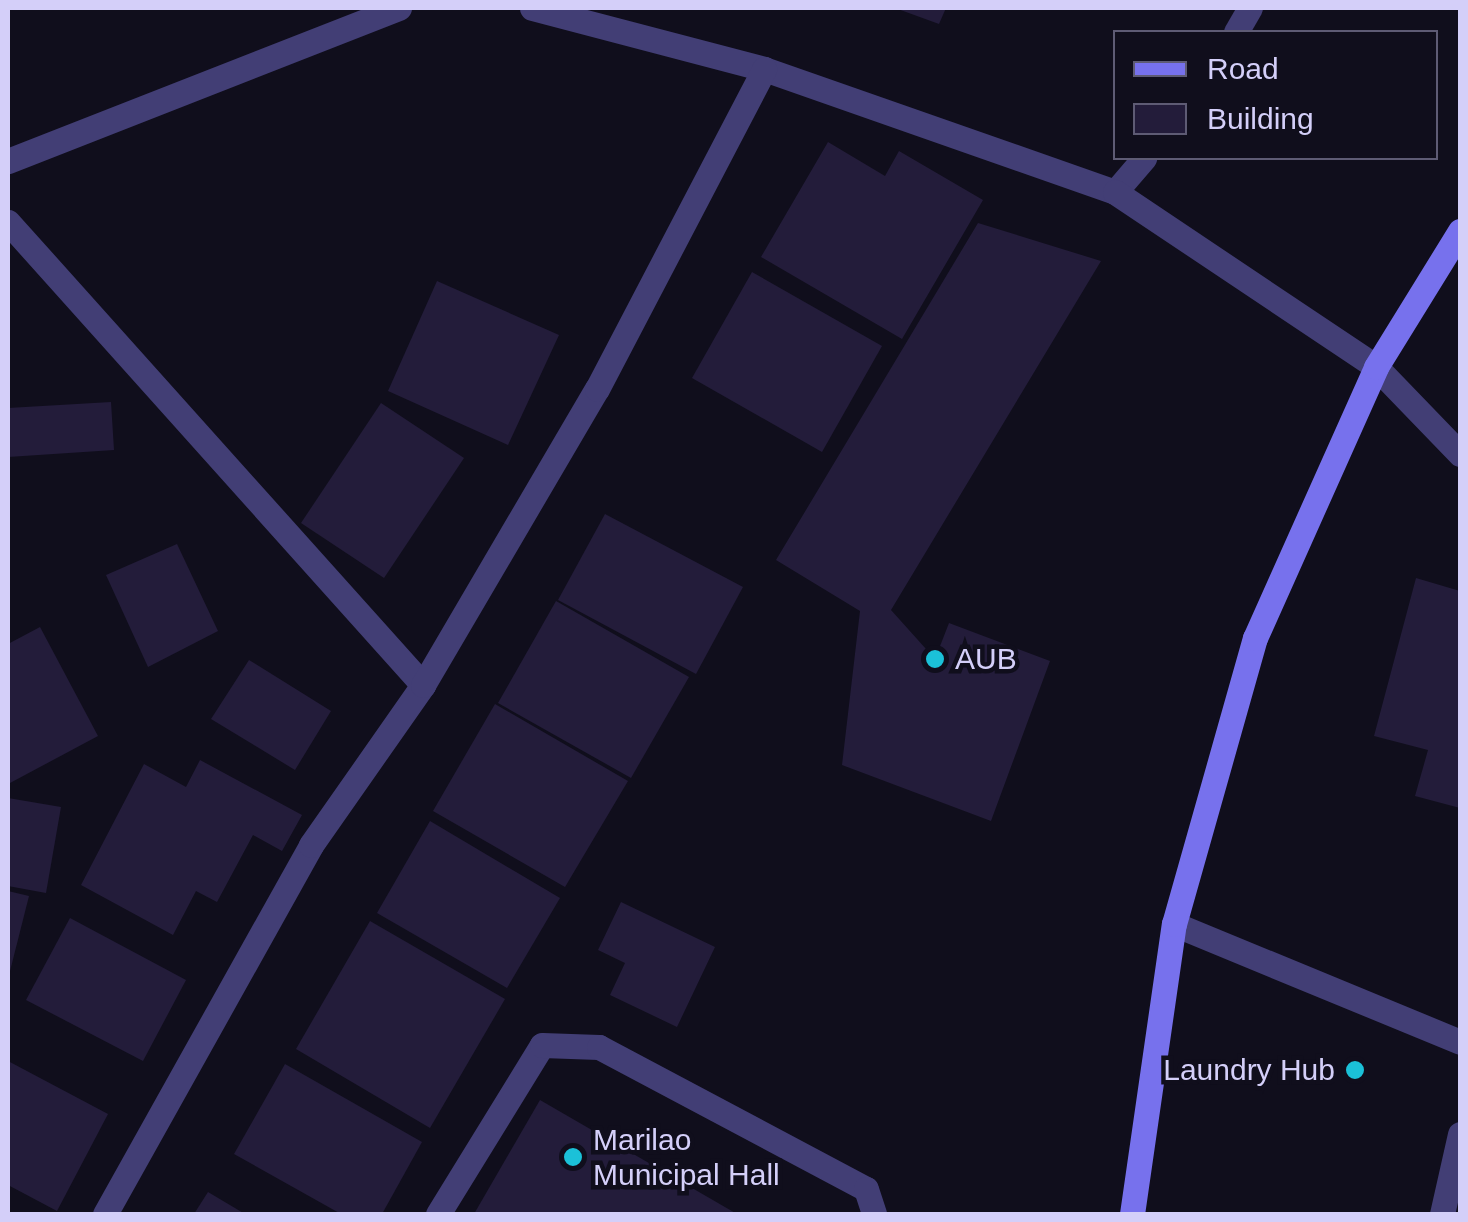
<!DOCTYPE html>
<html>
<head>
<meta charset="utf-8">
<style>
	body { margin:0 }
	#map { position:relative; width:1468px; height:1222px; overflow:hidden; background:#100e1c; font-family:Arial,sans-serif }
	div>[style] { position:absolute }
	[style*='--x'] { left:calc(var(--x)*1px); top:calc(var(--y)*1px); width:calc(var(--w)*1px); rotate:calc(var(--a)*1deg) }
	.building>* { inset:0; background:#231c3a }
	.lane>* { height:25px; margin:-12.5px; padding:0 12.5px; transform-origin:12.5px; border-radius:12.5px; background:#423e75 }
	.street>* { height:25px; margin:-12.5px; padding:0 12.5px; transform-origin:12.5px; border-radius:12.5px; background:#423e75 }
	.secondary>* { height:25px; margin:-12.5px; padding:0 12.5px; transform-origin:12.5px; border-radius:12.5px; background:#7771ed }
	.dots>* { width:28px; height:28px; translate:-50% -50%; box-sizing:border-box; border:5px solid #100e1c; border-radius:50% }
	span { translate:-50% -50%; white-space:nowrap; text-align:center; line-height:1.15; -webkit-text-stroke:9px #100e1c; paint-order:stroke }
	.poi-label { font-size:30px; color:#d4cff9 }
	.left { translate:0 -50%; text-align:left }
	.right { translate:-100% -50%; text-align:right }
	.frame { position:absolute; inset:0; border:10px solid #d4cff9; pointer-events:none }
	.legend { position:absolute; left:1113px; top:30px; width:325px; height:130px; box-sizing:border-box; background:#100e1c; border:2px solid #5e5b74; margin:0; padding:12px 18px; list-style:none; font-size:30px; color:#d4cff9 }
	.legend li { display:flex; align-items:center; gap:20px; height:50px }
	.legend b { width:50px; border:2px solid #5e5b74 }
</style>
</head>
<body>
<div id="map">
	<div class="building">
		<i style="clip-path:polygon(895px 8px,946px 8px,939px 24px)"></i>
		<i style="clip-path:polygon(828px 142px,885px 176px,899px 151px,983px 200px,902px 339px,761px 257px)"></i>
		<i style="clip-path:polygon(978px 223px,1101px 261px,891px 610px,935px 659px,949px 623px,1050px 661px,991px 821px,842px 765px,860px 611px,776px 560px)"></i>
		<i style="clip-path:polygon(752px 272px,882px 346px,822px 452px,692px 378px)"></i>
		<i style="clip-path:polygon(437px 281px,559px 335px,508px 445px,388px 391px)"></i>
		<i style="clip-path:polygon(111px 402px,114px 450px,8px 457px,8px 408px)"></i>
		<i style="clip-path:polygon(381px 403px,464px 458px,384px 578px,301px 523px)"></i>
		<i style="clip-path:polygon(605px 514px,743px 587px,696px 674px,558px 600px)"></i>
		<i style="clip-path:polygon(177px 544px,218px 631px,148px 667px,106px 575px)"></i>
		<i style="clip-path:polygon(1416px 578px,1460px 591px,1460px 808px,1415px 796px,1428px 750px,1374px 736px)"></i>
		<i style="clip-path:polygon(556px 601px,689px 677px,631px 778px,498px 703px)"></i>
		<i style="clip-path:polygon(40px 627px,98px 736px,10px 783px,8px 644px)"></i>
		<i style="clip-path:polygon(249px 660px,331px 711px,295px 770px,211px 719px)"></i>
		<i style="clip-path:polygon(495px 704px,628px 781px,565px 887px,433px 811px)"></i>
		<i style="clip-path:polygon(200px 760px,302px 815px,282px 851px,253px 835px,217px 902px,196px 891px,173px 935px,81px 885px,144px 764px,186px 787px)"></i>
		<i style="clip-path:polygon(8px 798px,61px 807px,46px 893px,8px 886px)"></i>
		<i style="clip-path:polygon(430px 821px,560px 898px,507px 988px,377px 913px)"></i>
		<i style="clip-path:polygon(8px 891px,29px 896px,9px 975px,8px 975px)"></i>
		<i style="clip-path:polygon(621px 902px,715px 947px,677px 1027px,610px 995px,625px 963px,598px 950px)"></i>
		<i style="clip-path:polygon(70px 918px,186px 980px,143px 1061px,26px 1000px)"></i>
		<i style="clip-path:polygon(370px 921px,505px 999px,430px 1128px,296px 1049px)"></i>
		<i style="clip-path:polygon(8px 1061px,108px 1114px,57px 1211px,8px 1185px)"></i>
		<i style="clip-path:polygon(285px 1064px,422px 1142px,382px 1214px,341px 1214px,234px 1154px)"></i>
		<i style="clip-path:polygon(540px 1100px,737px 1214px,474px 1214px)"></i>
		<i style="clip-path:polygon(208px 1192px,245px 1214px,194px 1214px)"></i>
	</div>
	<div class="lane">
		<i style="--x:1236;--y:32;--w:28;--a:-60"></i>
		<i style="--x:1115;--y:192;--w:45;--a:-49.5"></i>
		<i style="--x:438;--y:1214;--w:198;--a:-58.4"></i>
		<i style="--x:542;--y:1045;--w:57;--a:2"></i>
		<i style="--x:599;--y:1047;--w:302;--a:28"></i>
		<i style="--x:866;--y:1189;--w:26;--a:72"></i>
		<i style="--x:1442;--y:1214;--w:82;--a:-77.3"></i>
	</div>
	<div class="street">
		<i style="--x:532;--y:8;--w:240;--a:14.7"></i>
		<i style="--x:764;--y:69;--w:372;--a:19.3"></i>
		<i style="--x:1115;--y:192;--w:314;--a:33.8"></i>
		<i style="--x:1376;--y:367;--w:121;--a:46"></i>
		<i style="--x:8;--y:161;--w:420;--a:-21.4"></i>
		<i style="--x:8;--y:222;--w:622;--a:48.13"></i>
		<i style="--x:1174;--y:924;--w:309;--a:22.4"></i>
		<i style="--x:105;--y:1214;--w:423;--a:-60.8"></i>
		<i style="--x:311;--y:845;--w:195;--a:-55"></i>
		<i style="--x:423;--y:685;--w:343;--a:-59.6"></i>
		<i style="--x:597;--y:389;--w:361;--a:-62.4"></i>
	</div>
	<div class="secondary">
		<i style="--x:1132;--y:1214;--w:293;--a:-81.8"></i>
		<i style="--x:1174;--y:924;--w:297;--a:-74.2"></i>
		<i style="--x:1255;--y:638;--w:297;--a:-65.9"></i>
		<i style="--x:1376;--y:367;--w:160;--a:-58.3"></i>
	</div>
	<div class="dots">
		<i style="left:935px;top:659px;background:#1bc1d8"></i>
		<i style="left:1355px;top:1070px;background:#1bc1d8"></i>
		<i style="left:573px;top:1157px;background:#1bc1d8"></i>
	</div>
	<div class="poi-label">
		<span class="left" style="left:955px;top:659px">AUB</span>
		<span class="right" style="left:1335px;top:1070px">Laundry Hub</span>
		<span class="left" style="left:593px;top:1157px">Marilao<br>Municipal Hall</span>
	</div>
	<div class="frame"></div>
	<ul class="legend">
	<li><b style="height:12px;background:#7771ed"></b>Road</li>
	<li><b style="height:28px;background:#231c3a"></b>Building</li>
	</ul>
</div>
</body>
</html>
